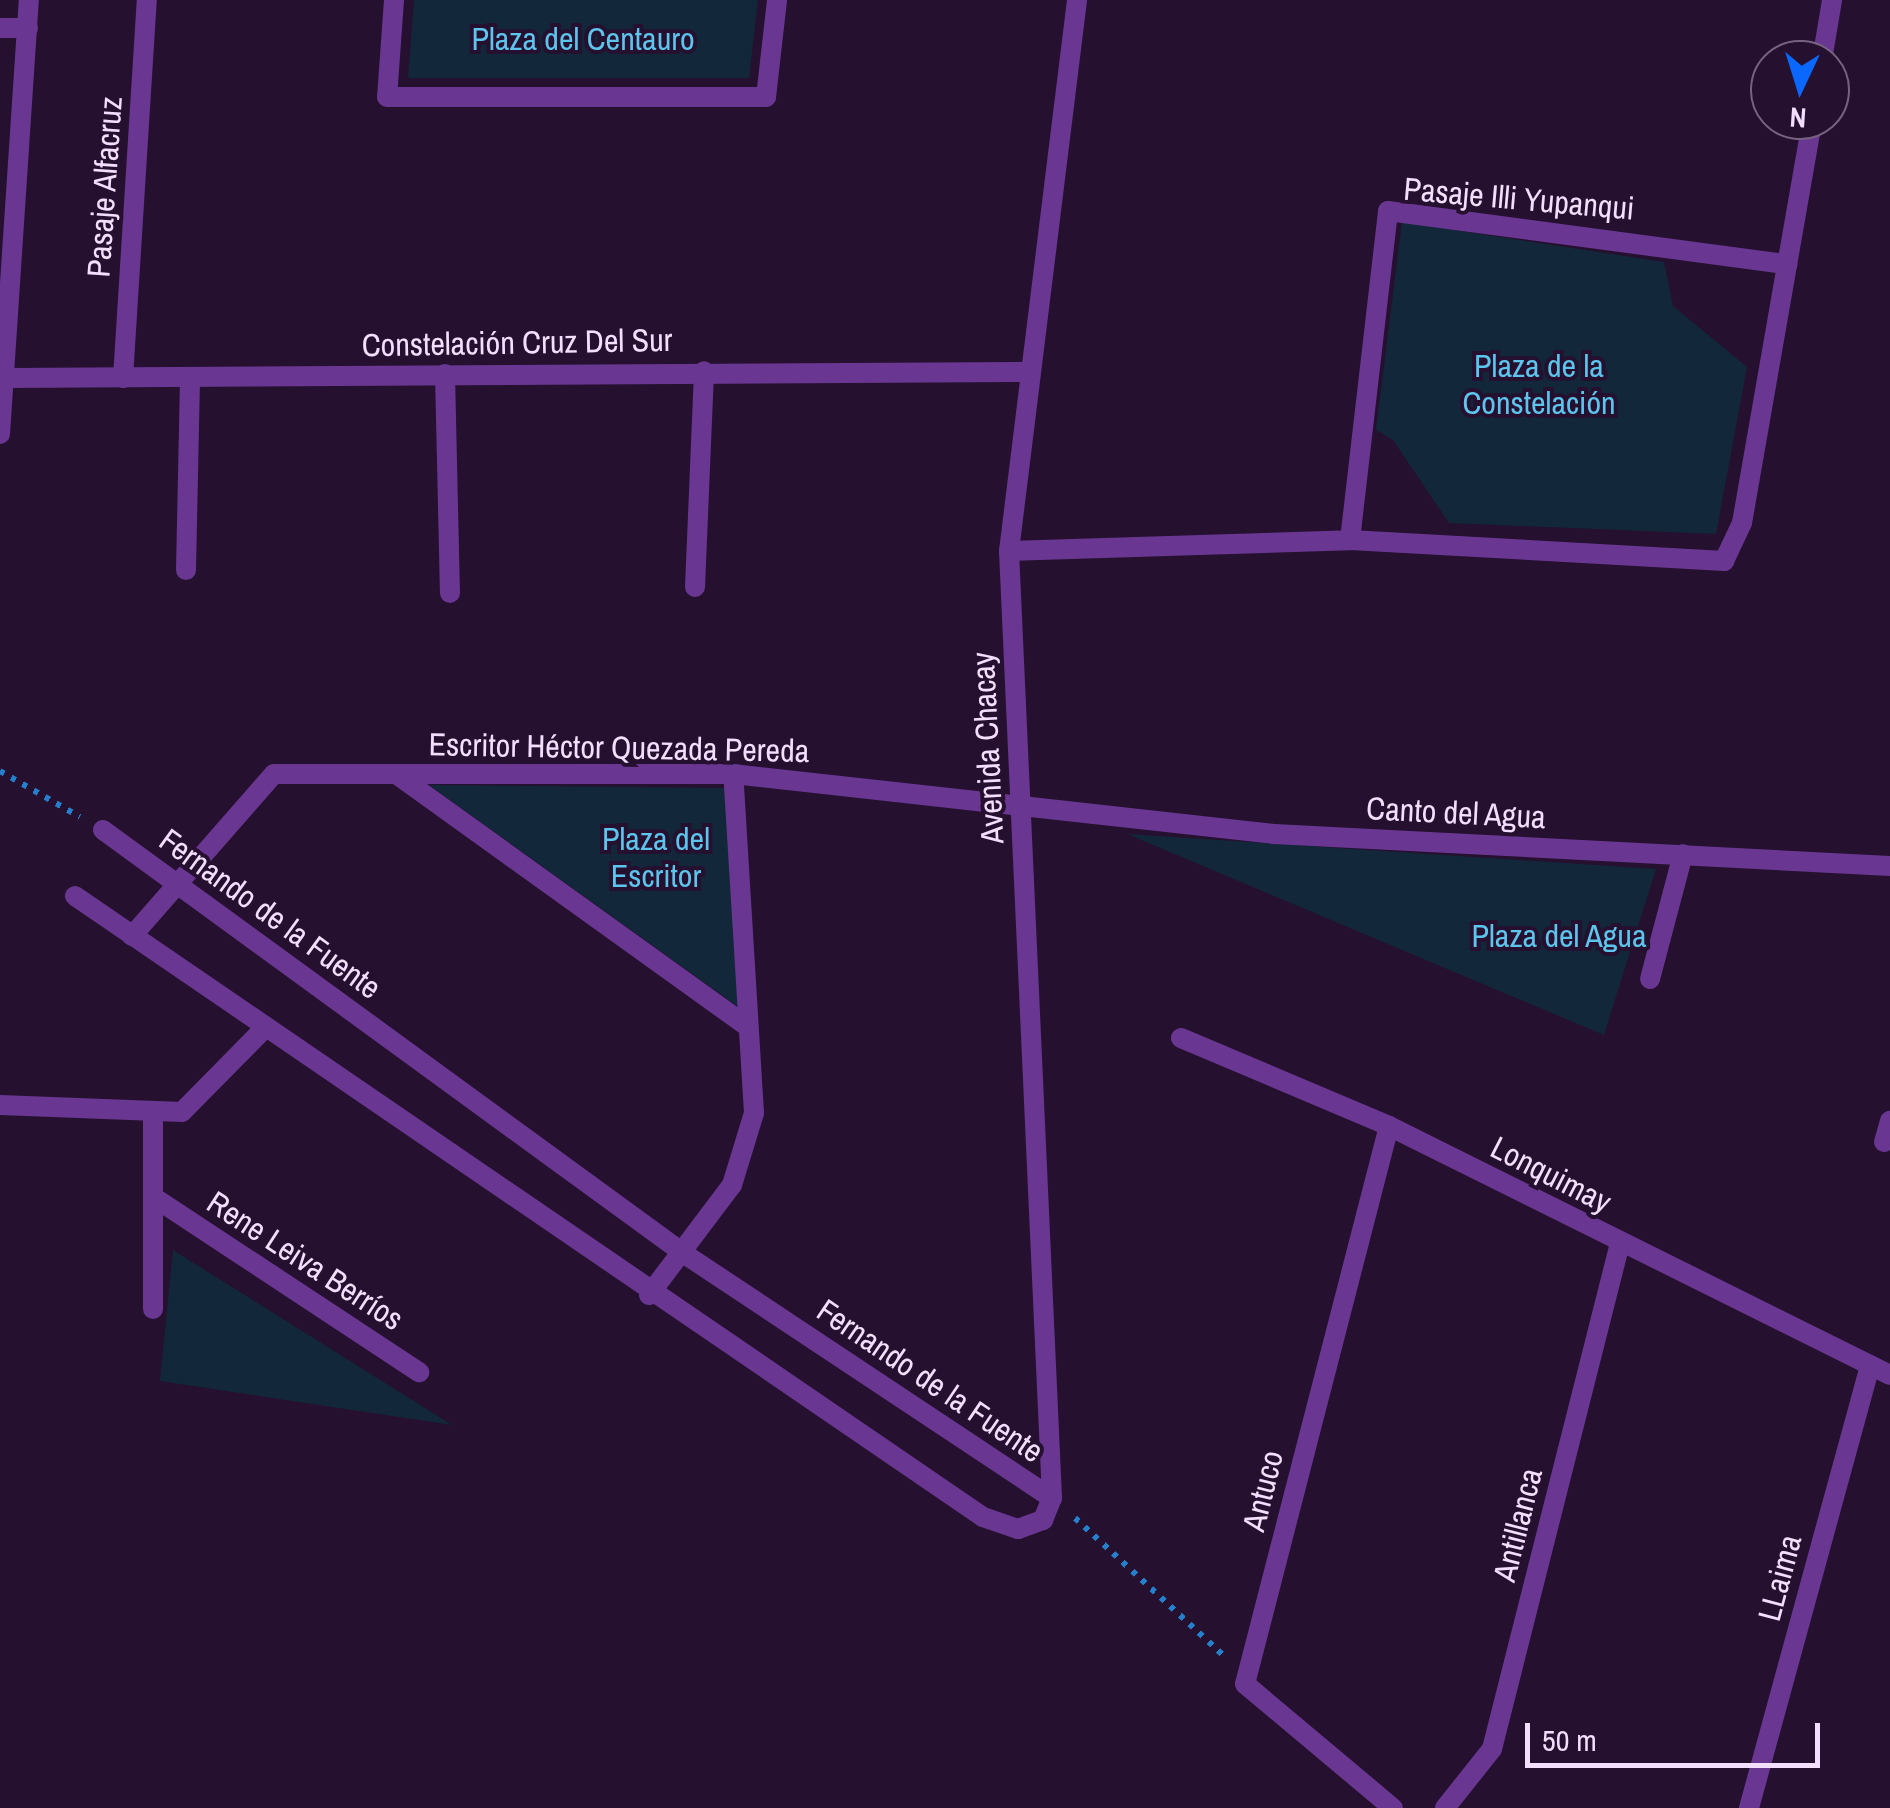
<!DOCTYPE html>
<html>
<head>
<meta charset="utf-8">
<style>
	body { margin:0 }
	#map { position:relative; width:1890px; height:1808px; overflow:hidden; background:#25102f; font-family:"Archivo Narrow",sans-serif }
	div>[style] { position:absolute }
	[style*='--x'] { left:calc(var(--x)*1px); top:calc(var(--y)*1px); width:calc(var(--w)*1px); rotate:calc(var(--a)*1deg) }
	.green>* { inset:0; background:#12273a }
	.path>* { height:6px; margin-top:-3px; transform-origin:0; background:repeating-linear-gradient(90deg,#257fcb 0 5px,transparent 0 13px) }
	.minor>* { height:20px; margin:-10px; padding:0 10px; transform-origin:10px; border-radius:10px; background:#693792 }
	span { translate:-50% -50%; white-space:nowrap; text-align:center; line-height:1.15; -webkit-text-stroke:8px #25102f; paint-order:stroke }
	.park-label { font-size:32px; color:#5dc5ec }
	.street-label { font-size:32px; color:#f3deff }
	.north { position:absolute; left:1750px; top:40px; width:100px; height:100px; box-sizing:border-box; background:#25102f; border:2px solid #776282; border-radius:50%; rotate:184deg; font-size:28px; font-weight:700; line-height:40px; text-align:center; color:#f3deff }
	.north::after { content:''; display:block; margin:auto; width:35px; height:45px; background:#0a68ff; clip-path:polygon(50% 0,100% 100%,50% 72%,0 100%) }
	.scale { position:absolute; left:1525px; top:1723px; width:295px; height:45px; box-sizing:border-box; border:5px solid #f3deff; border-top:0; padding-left:12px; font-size:30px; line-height:35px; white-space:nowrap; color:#f3deff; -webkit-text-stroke:8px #25102f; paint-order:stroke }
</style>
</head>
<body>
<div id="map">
	<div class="green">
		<i style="clip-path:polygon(414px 0,758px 0,749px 78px,408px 78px)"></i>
		<i style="clip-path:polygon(1402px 222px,1664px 262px,1673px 306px,1747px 367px,1716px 534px,1449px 523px,1393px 440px,1376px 430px)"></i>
		<i style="clip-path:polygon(429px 785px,725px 788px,740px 1008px)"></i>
		<i style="clip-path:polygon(1127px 834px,1656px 869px,1604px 1035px)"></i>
		<i style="clip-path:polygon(173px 1250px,452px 1425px,160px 1381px)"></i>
	</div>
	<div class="path">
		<i style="--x:0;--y:771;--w:92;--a:29.9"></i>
		<i style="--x:1075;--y:1518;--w:202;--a:42.8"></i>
	</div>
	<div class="minor">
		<i style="--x:394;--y:0;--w:97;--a:94.1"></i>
		<i style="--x:387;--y:97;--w:379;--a:0"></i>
		<i style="--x:766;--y:97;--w:98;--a:-83.5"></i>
		<i style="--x:0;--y:28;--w:28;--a:0"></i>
		<i style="--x:1822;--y:60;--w:61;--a:-80.5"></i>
		<i style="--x:445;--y:374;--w:219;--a:88.7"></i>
		<i style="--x:5;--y:378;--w:1024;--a:-0.34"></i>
		<i style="--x:123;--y:378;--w:379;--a:-86.4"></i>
		<i style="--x:0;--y:434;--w:435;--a:-86.2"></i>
		<i style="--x:1350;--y:540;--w:331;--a:-83.4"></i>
		<i style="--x:1388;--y:211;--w:403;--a:7.6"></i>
		<i style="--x:1009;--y:551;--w:341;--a:-1.8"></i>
		<i style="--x:1350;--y:540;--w:375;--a:3.2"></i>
		<i style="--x:1724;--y:561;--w:42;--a:-64.7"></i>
		<i style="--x:1742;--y:523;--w:409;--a:-80.1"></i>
		<i style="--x:186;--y:570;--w:192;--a:-88.8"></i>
		<i style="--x:695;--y:587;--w:216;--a:-87.6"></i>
		<i style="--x:396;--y:774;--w:433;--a:35.7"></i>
		<i style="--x:103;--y:830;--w:718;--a:36.1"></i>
		<i style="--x:683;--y:1253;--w:443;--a:33.6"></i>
		<i style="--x:75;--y:896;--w:1100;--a:34.37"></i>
		<i style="--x:983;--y:1517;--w:37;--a:19"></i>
		<i style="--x:1018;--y:1529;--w:27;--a:-20"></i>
		<i style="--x:1043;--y:1520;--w:24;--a:-68"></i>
		<i style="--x:1052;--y:1498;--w:948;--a:-92.6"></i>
		<i style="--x:1009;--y:551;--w:555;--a:-82.96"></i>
		<i style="--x:132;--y:936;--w:215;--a:-48.8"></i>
		<i style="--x:274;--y:774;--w:459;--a:0"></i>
		<i style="--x:733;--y:774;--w:544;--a:6.33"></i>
		<i style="--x:1274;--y:834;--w:617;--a:2.97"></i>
		<i style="--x:1650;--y:979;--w:129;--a:-75.2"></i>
		<i style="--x:1181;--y:1038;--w:226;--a:22.9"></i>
		<i style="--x:1389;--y:1126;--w:559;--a:26.43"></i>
		<i style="--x:0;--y:1105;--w:182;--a:2.2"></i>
		<i style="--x:182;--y:1112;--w:115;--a:-45.4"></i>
		<i style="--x:153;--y:1114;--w:195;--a:90"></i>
		<i style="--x:1389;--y:1126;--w:576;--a:104.47"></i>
		<i style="--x:1245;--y:1684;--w:193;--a:40"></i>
		<i style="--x:1884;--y:1142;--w:22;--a:-74"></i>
		<i style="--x:158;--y:1200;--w:313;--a:33.4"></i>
		<i style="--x:649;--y:1295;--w:138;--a:-53"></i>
		<i style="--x:732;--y:1185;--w:75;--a:-73"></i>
		<i style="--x:754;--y:1113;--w:340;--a:-93.5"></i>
		<i style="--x:1445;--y:1808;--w:75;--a:-51.5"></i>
		<i style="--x:1492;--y:1749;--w:522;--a:-75.8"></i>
		<i style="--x:1749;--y:1808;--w:459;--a:-74.7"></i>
	</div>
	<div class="park-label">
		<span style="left:583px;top:39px">Plaza del Centauro</span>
		<span style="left:1539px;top:385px">Plaza de la<br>Constelación</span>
		<span style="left:656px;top:858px">Plaza del<br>Escritor</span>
		<span style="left:1559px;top:936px">Plaza del Agua</span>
	</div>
	<div class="street-label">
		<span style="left:105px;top:187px;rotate:-86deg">Pasaje Alfacruz</span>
		<span style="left:1519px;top:199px;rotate:5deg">Pasaje Illi Yupanqui</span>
		<span style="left:517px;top:343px;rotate:-1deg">Constelación Cruz Del Sur</span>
		<span style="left:619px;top:748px;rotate:1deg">Escritor Héctor Quezada Pereda</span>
		<span style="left:988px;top:748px;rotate:-93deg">Avenida Chacay</span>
		<span style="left:1456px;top:813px;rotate:3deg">Canto del Agua</span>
		<span style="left:270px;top:914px;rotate:36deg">Fernando de la Fuente</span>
		<span style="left:1551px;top:1175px;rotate:27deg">Lonquimay</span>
		<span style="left:305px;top:1261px;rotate:33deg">Rene Leiva Berríos</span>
		<span style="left:930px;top:1381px;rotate:34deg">Fernando de la Fuente</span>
		<span style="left:1263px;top:1491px;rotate:-76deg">Antuco</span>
		<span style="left:1518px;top:1525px;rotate:-76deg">Antillanca</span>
		<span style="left:1780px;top:1578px;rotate:-75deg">LLaima</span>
	</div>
	<div class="north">N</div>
	<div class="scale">50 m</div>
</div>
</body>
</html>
